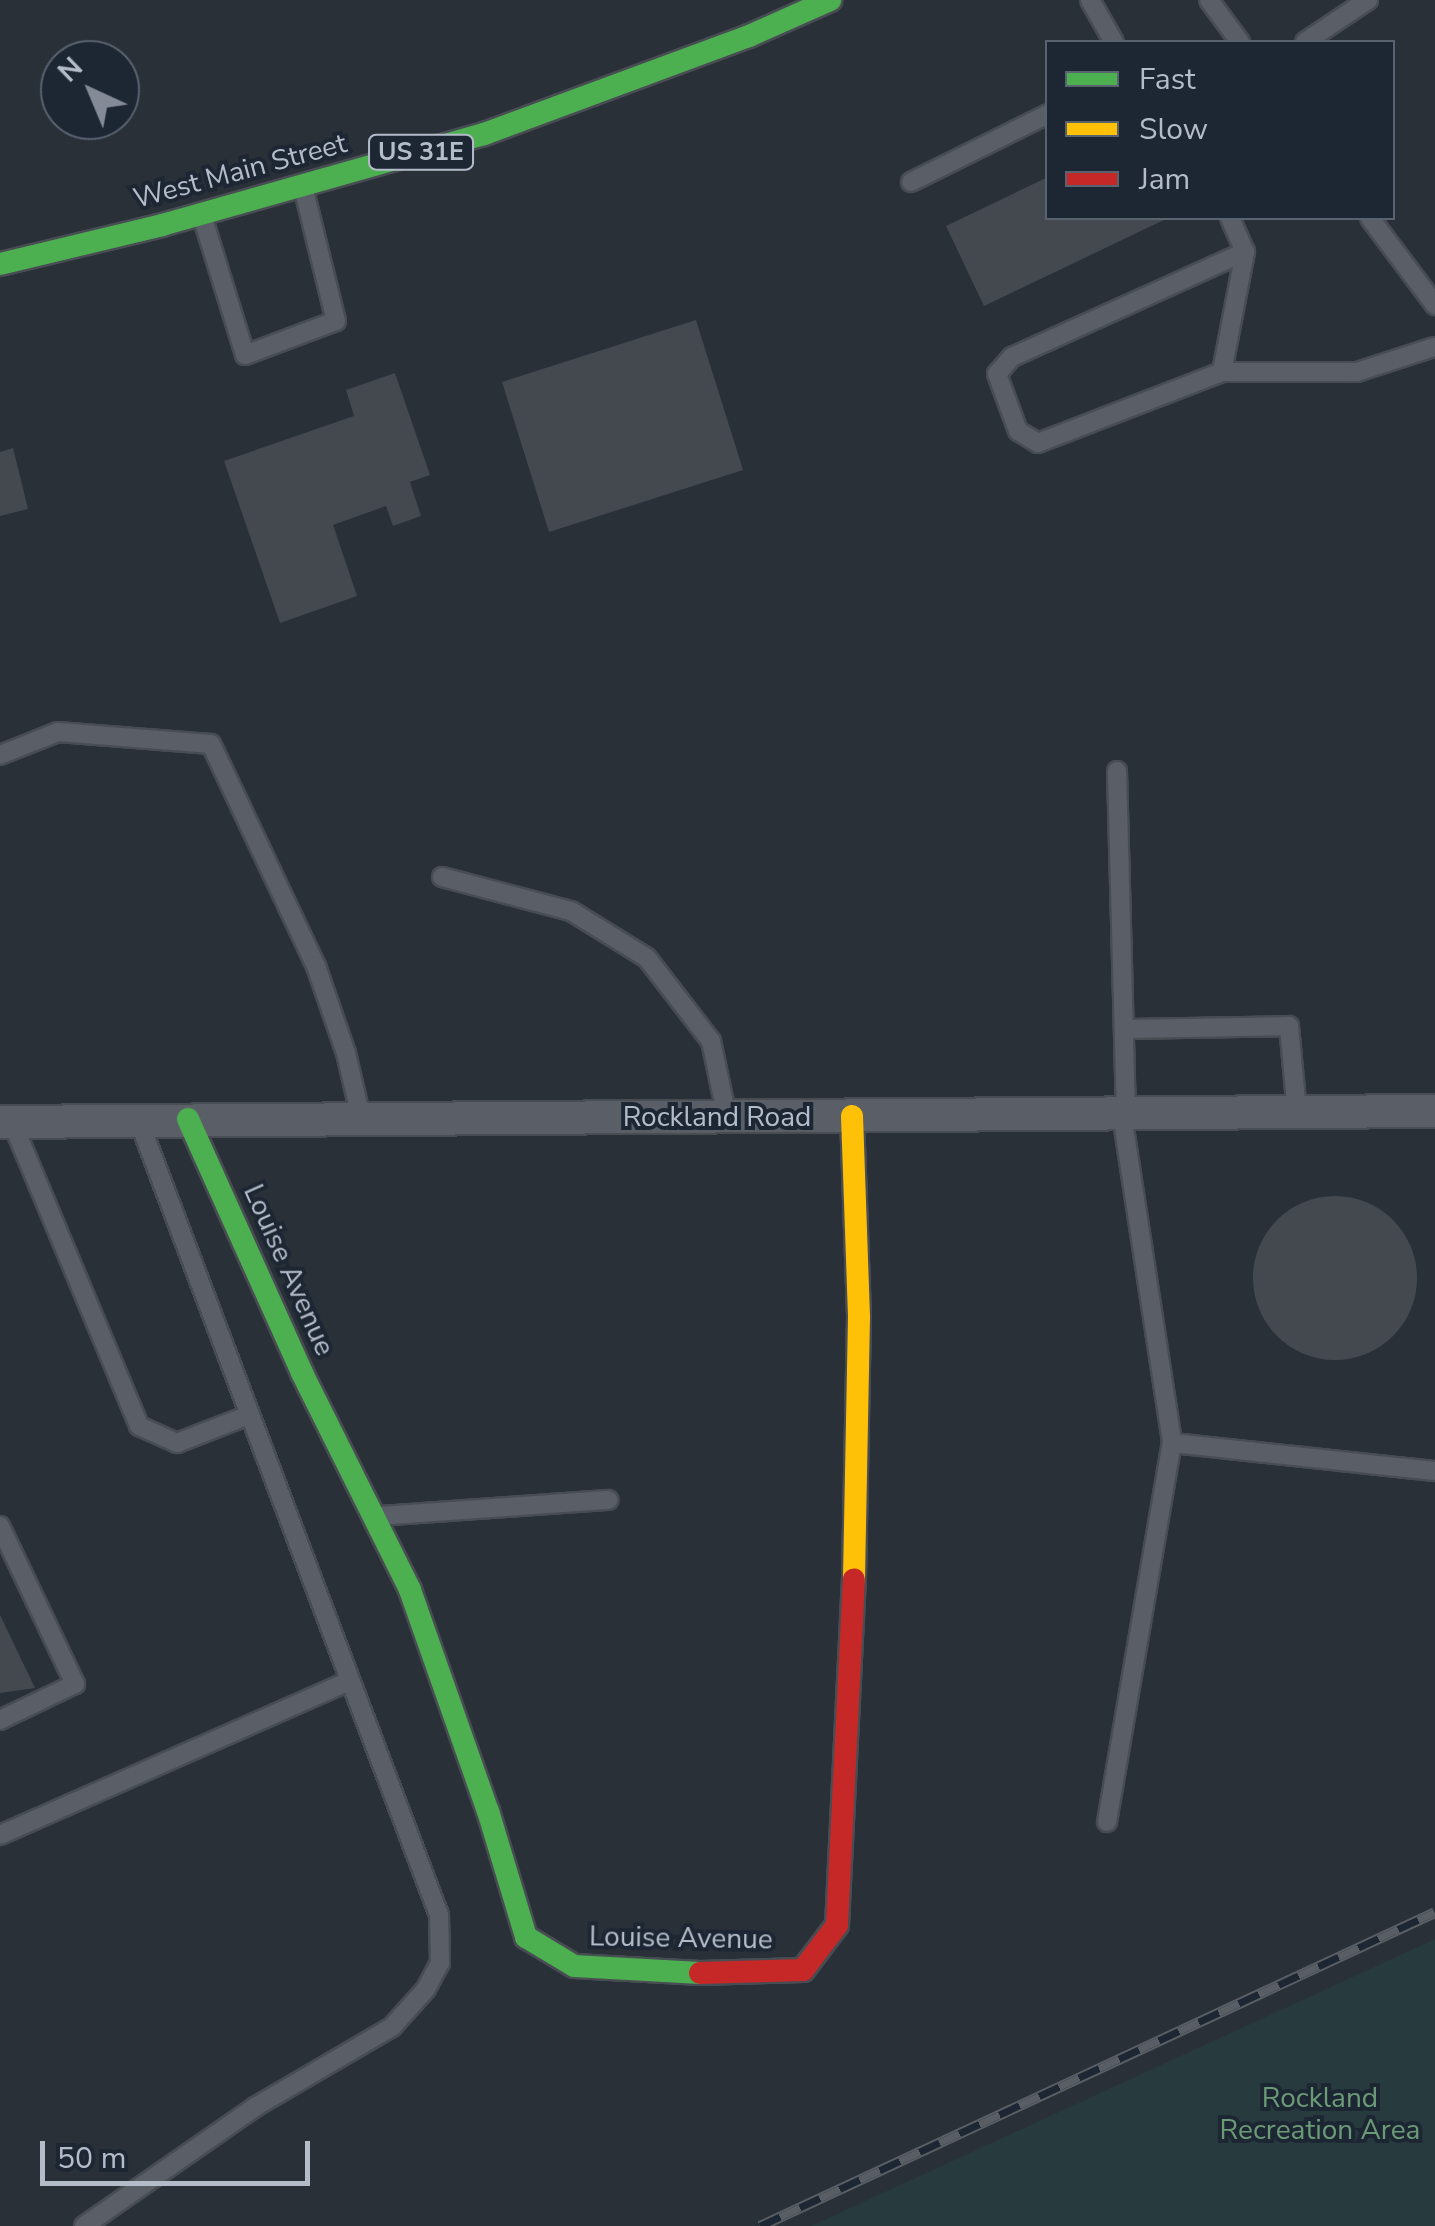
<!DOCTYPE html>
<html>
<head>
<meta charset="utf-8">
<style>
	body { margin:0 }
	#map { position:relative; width:1435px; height:2226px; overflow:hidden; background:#2a3038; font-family:"Nunito Sans",sans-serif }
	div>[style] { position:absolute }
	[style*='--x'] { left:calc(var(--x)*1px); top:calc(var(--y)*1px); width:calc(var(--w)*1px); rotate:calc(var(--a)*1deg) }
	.green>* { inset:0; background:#273a3e }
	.building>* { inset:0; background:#444950 }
	.round { border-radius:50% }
	.roads { filter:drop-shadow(2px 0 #484c53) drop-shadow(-2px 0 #484c53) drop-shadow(0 2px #484c53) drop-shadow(0 -2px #484c53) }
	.lane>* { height:18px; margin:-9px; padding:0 9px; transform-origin:9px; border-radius:9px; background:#5a5e66 }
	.street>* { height:32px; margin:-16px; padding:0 16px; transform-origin:16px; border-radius:16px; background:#5a5e66 }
	.fast>* { height:22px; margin:-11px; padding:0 11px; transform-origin:11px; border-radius:11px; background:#4caf50 }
	.slow>* { height:22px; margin:-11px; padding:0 11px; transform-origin:11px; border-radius:11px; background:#ffc107 }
	.jam>* { height:22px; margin:-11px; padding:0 11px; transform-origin:11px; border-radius:11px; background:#c62828 }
	.rail>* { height:11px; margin-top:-5.5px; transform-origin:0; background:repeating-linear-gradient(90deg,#1d2633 0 22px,#595d64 0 44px); box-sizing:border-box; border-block:2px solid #595d64 }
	span { translate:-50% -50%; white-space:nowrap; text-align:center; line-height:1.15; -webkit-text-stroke:8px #1d2633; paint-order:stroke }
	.shield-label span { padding:2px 8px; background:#1d2633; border:2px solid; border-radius:8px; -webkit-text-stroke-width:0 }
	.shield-label { font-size:25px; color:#b4bcc9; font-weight:700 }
	.street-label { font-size:28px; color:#b4bcc9 }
	.park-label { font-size:28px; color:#6b9a76 }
	.legend { position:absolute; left:1045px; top:40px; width:350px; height:180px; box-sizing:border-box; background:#1d2633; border:2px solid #59626f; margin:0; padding:12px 18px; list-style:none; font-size:30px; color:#b4bcc9 }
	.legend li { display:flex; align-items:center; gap:20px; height:50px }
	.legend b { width:50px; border:2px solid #59626f }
	.north { position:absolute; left:40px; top:40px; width:100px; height:100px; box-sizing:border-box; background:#1d2633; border:2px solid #59626f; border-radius:50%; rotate:316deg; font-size:28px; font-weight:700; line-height:40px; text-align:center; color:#b4bcc9 }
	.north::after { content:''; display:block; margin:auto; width:35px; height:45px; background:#848b96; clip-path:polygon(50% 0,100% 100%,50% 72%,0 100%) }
	.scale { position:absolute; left:40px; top:2141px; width:270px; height:45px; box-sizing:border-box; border:5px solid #b4bcc9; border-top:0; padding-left:12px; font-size:30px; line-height:35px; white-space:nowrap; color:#b4bcc9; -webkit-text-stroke:8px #1d2633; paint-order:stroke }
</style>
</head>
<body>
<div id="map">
	<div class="green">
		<i style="clip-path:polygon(1435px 1939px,1435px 2226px,811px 2226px)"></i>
	</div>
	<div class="building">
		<i style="clip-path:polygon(1048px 177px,1048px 218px,1168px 218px,984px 306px,946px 226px)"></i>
		<i style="clip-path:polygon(696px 320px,743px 470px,549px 532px,502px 382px)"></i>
		<i style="clip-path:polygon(395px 373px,430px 475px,410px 482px,421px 516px,393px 526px,386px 506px,333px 525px,357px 596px,280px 623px,224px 461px,354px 416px,346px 390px)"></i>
		<i style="clip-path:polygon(13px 448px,28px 509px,0 516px,0 452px)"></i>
		<i class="round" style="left:1253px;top:1196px;width:164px;height:164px"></i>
		<i style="clip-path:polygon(0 1615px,35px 1688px,0 1693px)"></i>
	</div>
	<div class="roads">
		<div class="lane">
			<i style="--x:1090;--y:0;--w:48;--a:60.3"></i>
			<i style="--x:1209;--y:0;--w:52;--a:53.6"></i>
			<i style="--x:1305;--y:42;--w:76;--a:-33.7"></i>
			<i style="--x:911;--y:182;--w:153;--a:-26.4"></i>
			<i style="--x:1230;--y:218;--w:37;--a:66"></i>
			<i style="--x:1245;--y:252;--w:122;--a:100.9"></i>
			<i style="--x:1222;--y:372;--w:197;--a:158.9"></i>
			<i style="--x:1038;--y:443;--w:23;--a:-149"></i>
			<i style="--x:1018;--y:431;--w:61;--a:-110.2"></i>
			<i style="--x:997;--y:374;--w:23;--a:-49"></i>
			<i style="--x:1012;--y:357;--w:256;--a:-24.3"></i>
			<i style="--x:1370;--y:218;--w:109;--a:53.2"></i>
			<i style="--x:203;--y:219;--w:142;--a:72.8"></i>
			<i style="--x:245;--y:355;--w:97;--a:-20.5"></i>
			<i style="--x:336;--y:321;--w:134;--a:-103.8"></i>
			<i style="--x:1222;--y:372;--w:135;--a:0"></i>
			<i style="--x:1357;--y:372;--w:81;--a:-18"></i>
			<i style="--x:0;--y:755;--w:62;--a:-21.6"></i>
			<i style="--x:58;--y:732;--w:153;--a:4.5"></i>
			<i style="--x:211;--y:744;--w:246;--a:64.7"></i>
			<i style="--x:316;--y:966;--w:92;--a:71"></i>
			<i style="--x:346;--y:1053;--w:67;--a:77"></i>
			<i style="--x:1117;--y:771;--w:344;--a:88.5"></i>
			<i style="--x:442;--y:877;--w:133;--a:14.8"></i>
			<i style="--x:571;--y:911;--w:89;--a:31.7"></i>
			<i style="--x:647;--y:958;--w:105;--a:52.4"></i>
			<i style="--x:711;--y:1041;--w:78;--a:78.1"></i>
			<i style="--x:1124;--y:1029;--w:165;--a:-1"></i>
			<i style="--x:1289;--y:1026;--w:87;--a:84.7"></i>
			<i style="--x:1122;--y:1115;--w:332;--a:81.3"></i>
			<i style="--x:1172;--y:1443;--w:264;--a:6.1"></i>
			<i style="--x:12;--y:1122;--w:329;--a:67.3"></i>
			<i style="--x:139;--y:1426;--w:42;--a:24.1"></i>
			<i style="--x:177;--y:1443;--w:77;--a:-21.3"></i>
			<i style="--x:379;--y:1516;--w:230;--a:-4"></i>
			<i style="--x:0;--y:1526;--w:175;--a:64.6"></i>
			<i style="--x:75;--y:1684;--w:83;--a:154.4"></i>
			<i style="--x:1107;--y:1822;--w:385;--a:-80.3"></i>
			<i style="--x:0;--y:1835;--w:379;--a:-23.8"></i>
			<i style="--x:84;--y:2226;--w:208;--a:-34.8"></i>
			<i style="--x:255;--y:2107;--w:159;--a:-30.3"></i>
			<i style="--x:392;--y:2027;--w:51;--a:-48.2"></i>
			<i style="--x:426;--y:1989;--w:30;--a:-62"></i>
			<i style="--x:440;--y:1963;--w:48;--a:-91.2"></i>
			<i style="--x:439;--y:1915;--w:849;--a:-110.7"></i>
		</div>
		<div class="street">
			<i style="--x:0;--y:1122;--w:1435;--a:-0.44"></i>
		</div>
		<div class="fast">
			<i style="--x:0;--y:264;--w:167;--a:-13.5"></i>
			<i style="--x:162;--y:225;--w:335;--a:-15.8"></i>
			<i style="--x:484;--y:134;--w:283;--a:-20.3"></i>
			<i style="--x:749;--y:36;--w:89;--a:-24"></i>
			<i style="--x:188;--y:1119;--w:278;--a:65.8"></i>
			<i style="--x:302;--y:1373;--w:242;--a:63.5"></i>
			<i style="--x:410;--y:1590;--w:234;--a:70.6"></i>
			<i style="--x:488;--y:1811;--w:132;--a:73.2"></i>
			<i style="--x:526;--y:1937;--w:56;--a:31.1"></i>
			<i style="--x:574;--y:1966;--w:126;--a:3.2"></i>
		</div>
		<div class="slow">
			<i style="--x:852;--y:1116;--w:201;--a:88"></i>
			<i style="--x:859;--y:1317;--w:262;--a:91.1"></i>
		</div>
		<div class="jam">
			<i style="--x:700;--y:1973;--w:103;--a:-1.7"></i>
			<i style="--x:803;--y:1970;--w:56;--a:-52.9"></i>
			<i style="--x:837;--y:1925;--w:346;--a:-87.2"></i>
		</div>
	</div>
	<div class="rail">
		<i style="--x:760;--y:2226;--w:744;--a:-24.95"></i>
	</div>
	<div class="shield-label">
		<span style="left:421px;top:152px">US 31E</span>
	</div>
	<div class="street-label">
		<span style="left:240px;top:171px;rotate:-15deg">West Main Street</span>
		<span style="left:717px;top:1117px">Rockland Road</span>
		<span style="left:289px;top:1270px;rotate:66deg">Louise Avenue</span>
		<span style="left:681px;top:1938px;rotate:1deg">Louise Avenue</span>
	</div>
	<div class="park-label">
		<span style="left:1320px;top:2114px">Rockland<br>Recreation Area</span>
	</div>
	<ul class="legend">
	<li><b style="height:12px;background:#4caf50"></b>Fast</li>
	<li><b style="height:12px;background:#ffc107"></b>Slow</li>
	<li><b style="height:12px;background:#c62828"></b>Jam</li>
	</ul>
	<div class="north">N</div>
	<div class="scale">50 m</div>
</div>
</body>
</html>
